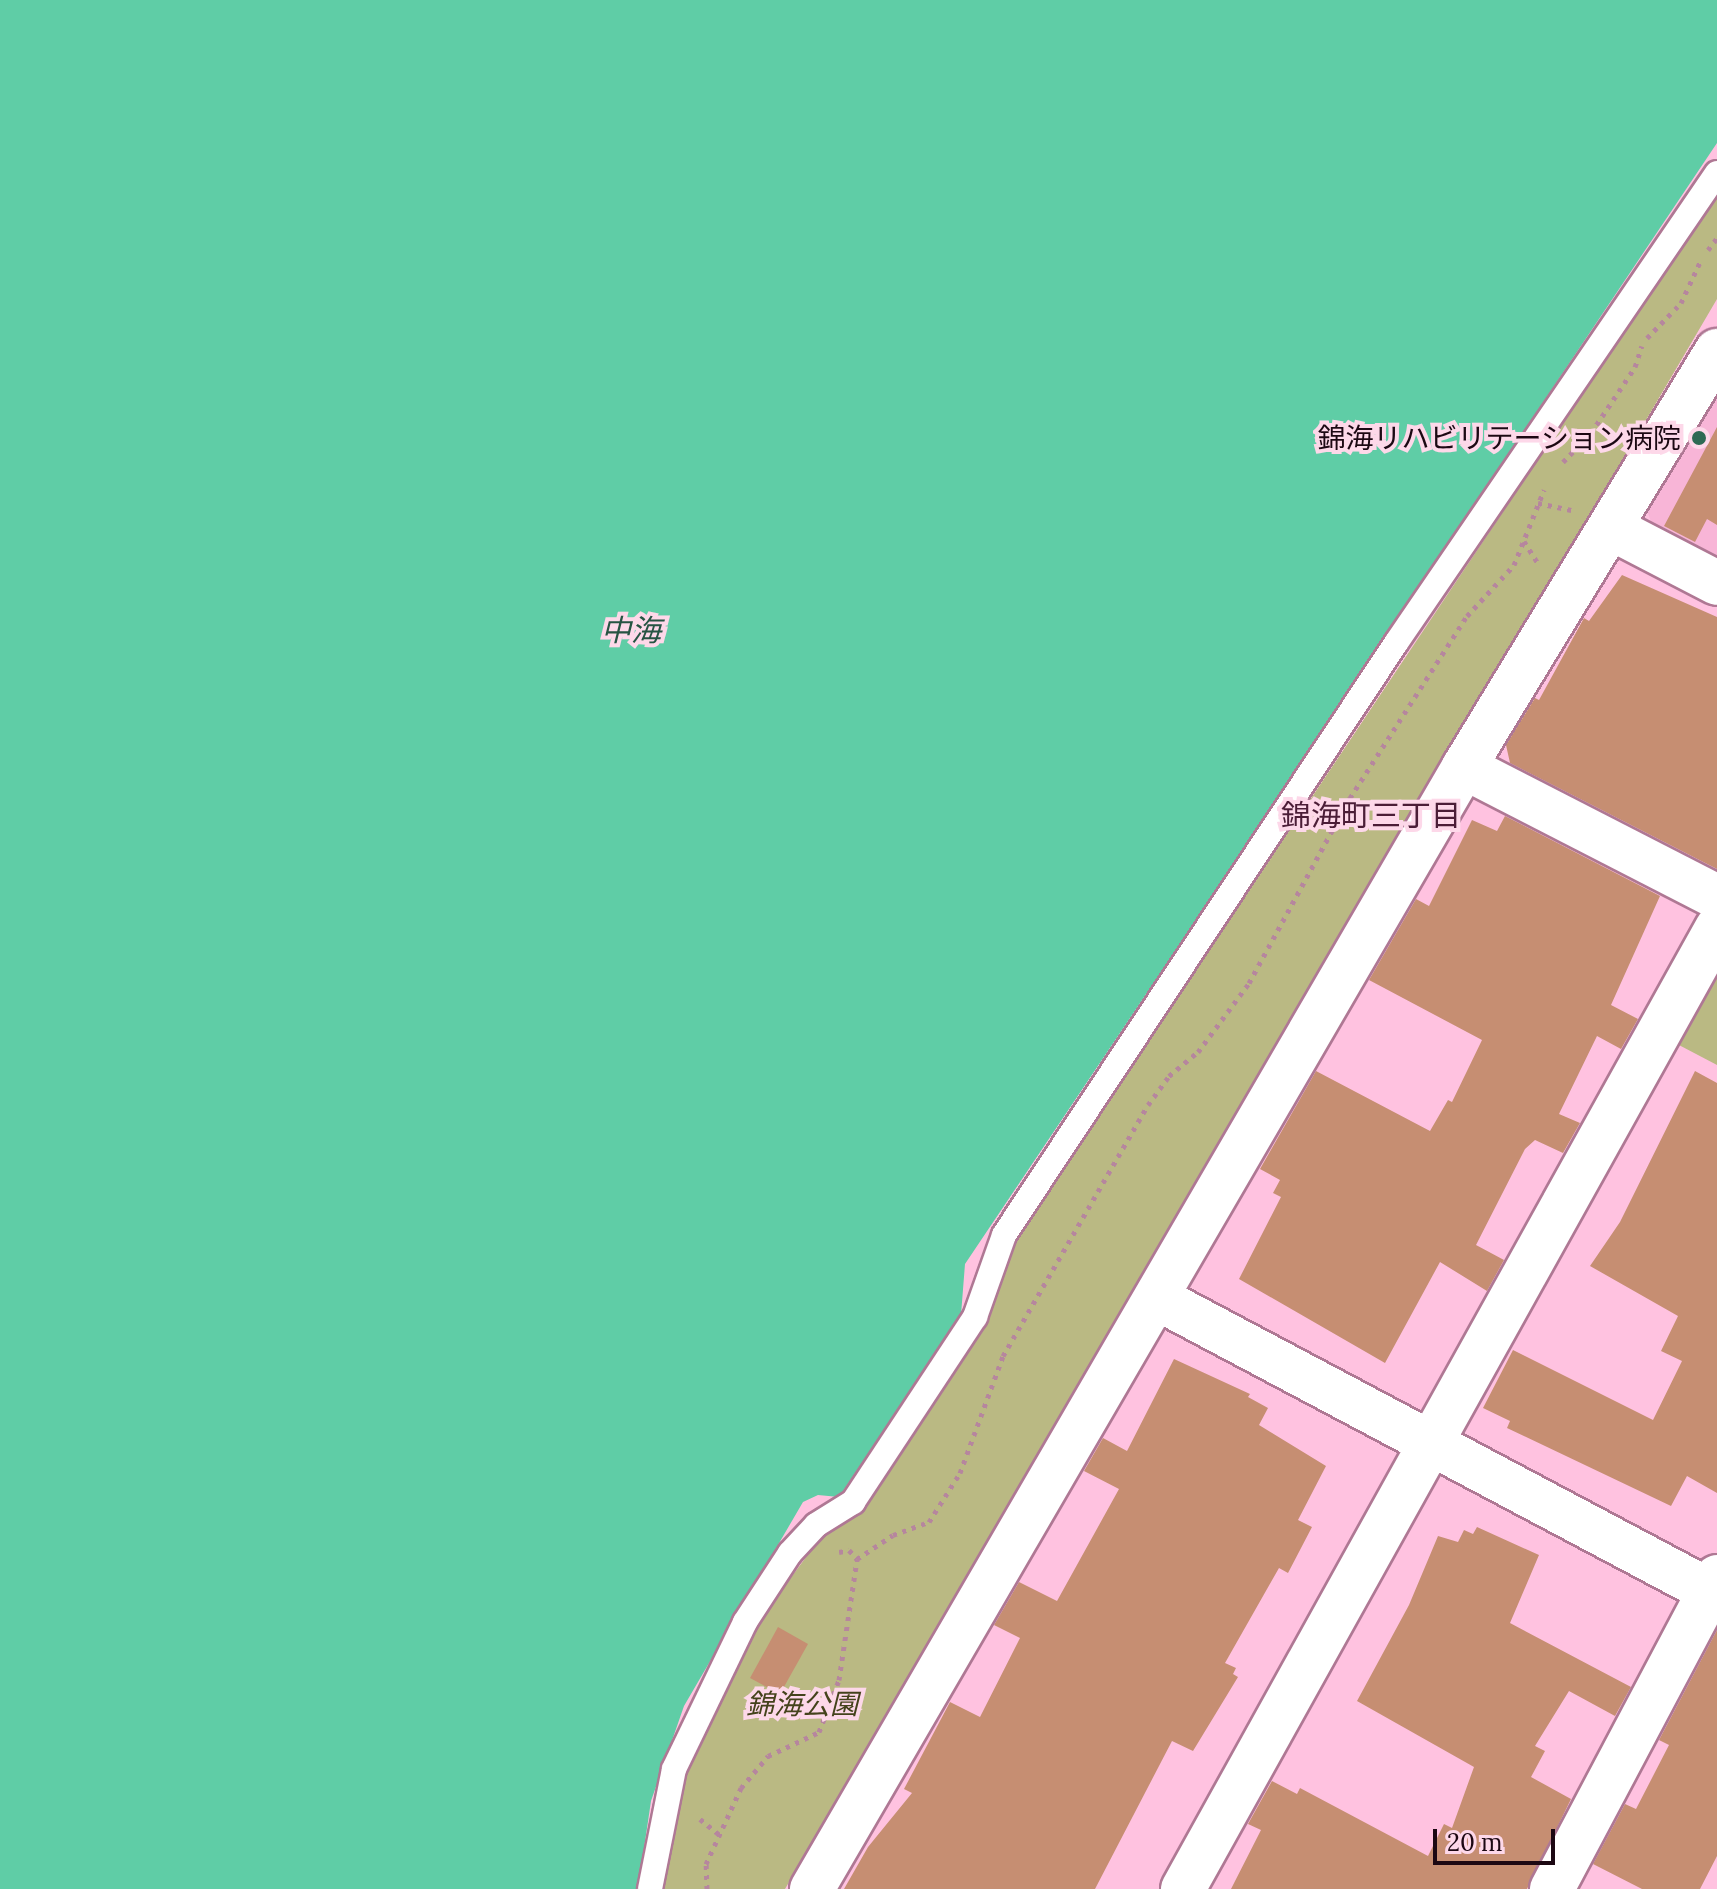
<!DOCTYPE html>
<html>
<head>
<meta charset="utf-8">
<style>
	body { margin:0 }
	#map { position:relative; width:1717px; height:1889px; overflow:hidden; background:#ffc2e0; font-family:Lora,"Noto Sans JP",serif }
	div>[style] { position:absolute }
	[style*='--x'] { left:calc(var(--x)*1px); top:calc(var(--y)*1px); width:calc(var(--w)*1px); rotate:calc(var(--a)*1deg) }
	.built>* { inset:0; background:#f8b5d7 }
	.green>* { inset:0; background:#bab983 }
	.water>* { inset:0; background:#5fcda6 }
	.building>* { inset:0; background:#c68e72 }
	.path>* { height:5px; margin-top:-2.5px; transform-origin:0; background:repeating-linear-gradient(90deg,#b6869e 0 4px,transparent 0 10px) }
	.roads { filter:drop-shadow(2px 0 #af7894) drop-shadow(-2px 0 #af7894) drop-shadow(0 2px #af7894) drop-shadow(0 -2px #af7894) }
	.lane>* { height:24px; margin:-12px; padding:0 12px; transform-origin:12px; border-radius:12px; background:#fff }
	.street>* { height:44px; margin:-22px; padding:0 22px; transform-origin:22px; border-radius:22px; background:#fff }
	.dots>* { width:22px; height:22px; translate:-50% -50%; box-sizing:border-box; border:4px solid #fdd8e9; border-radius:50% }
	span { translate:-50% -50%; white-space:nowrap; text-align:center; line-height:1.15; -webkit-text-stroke:8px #fdd8e9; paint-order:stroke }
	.poi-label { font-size:28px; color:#1c0813 }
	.right { translate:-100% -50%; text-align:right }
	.park-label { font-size:28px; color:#44421b; font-style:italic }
	.water-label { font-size:30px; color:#265443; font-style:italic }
	.neighbourhood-label { font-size:30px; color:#4b1d37 }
	.scale { position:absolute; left:1433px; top:1829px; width:122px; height:36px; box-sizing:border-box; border:4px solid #1c0813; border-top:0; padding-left:10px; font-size:24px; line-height:28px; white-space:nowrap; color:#1c0813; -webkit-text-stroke:6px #fdd8e9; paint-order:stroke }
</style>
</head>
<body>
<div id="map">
	<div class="built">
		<i style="clip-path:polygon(1717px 375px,1717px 564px,1654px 531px,1644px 501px)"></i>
	</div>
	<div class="green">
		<i style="clip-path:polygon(1717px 192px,1717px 299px,785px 1889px,664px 1889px,670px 1830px,687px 1767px,723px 1686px,772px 1603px,821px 1537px,865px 1507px,986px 1321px,1018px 1236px)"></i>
		<i style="clip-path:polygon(1717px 971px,1717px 1065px,1677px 1044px)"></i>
	</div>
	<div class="water">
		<i style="clip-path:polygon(0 0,1717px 0,1717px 143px,965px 1264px,961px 1315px,839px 1497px,818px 1495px,803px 1502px,684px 1706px,651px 1801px,638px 1889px,0 1889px)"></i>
	</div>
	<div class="building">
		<i style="clip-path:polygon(1717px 427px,1717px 525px,1707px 519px,1695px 542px,1664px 526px)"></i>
		<i style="clip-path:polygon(1622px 575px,1717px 617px,1717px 869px,1510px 763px,1506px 745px,1535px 698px,1539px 700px,1584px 618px,1589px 621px)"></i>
		<i style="clip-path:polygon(1505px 816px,1660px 896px,1611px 1005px,1638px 1019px,1621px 1049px,1597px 1036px,1559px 1114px,1580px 1123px,1563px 1153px,1535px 1140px,1525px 1149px,1476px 1245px,1504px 1260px,1487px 1291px,1440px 1262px,1385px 1363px,1239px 1279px,1281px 1197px,1273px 1193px,1280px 1180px,1260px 1169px,1316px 1071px,1430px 1131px,1448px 1100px,1452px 1102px,1482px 1040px,1369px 980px,1416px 899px,1429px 906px,1472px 820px,1497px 831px)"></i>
		<i style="clip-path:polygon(1695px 1071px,1717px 1083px,1717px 1493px,1687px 1476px,1671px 1506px,1507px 1428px,1510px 1421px,1483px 1408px,1513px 1350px,1653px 1420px,1682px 1361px,1661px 1351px,1678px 1316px,1590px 1266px,1620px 1222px)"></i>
		<i style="clip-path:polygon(1174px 1359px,1250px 1394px,1248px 1397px,1268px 1408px,1259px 1425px,1326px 1466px,1298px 1520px,1312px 1527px,1288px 1573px,1279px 1568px,1225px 1663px,1236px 1668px,1233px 1674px,1238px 1677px,1193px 1751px,1172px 1741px,1095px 1889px,844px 1889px,868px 1847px,912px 1793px,904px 1789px,950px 1702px,980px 1717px,1020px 1638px,994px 1625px,1019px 1582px,1057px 1601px,1119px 1489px,1084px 1471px,1103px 1438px,1127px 1451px)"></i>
		<i style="clip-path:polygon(1477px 1527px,1539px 1555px,1510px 1623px,1631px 1687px,1615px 1716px,1569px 1691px,1535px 1746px,1545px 1751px,1531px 1777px,1571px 1799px,1527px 1889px,1231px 1889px,1261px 1830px,1248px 1824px,1272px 1781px,1297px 1794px,1300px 1788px,1428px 1856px,1444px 1824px,1452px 1828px,1474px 1767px,1357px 1701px,1409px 1605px,1438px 1536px,1458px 1542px,1464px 1530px,1473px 1534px)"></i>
		<i style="clip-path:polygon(778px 1627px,808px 1644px,780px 1694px,750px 1678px)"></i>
		<i style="clip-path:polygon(1717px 1630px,1717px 1856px,1700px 1889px,1642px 1889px,1593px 1864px,1625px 1804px,1636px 1809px,1669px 1745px,1659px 1740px)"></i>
	</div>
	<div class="path">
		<i style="--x:1708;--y:250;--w:15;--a:-53"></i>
		<i style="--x:1647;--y:338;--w:49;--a:-45.8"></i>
		<i style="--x:1681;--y:303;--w:45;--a:-65.1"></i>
		<i style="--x:1563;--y:462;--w:40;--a:-46"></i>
		<i style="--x:1591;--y:433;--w:79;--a:-56.3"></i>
		<i style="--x:1635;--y:367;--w:22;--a:-72"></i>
		<i style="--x:1538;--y:503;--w:34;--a:12"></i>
		<i style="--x:1524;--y:541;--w:26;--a:58"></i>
		<i style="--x:839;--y:1552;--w:10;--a:-11"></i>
		<i style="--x:849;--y:1550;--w:12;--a:48"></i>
		<i style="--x:700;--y:1819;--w:26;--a:39"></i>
		<i style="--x:707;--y:1889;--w:25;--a:-92"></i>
		<i style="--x:706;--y:1864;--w:84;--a:-65.3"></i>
		<i style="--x:741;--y:1788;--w:42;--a:-49.8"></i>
		<i style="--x:768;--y:1756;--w:56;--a:-25.2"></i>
		<i style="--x:819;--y:1732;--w:56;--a:-69"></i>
		<i style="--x:839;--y:1680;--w:122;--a:-81.5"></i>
		<i style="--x:857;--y:1559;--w:43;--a:-33.7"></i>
		<i style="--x:893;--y:1535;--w:38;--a:-20"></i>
		<i style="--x:929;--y:1522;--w:58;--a:-57.7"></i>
		<i style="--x:960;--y:1473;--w:125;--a:-69.8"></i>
		<i style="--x:1003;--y:1356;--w:290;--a:-60"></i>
		<i style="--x:1148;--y:1105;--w:36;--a:-54"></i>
		<i style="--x:1169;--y:1076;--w:38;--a:-40"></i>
		<i style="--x:1198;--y:1052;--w:86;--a:-53.5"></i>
		<i style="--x:1249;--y:983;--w:211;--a:-61.4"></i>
		<i style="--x:1350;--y:798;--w:216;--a:-57.3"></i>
		<i style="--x:1467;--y:616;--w:69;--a:-47.3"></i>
		<i style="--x:1514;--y:565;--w:81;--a:-68.2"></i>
	</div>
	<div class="roads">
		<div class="lane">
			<i style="--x:650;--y:1889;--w:122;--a:-78.7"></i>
			<i style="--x:674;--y:1769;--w:163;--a:-64.2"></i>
			<i style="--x:745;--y:1622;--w:82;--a:-56.9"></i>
			<i style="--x:790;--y:1553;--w:38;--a:-47"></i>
			<i style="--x:816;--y:1525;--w:44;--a:-31.9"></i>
			<i style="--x:853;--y:1502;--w:222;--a:-56.6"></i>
			<i style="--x:975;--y:1317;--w:87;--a:-70.5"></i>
			<i style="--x:1004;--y:1235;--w:710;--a:-56.49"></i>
			<i style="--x:1396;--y:643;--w:569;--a:-55.67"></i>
		</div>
		<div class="street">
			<i style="--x:1611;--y:528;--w:119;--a:27.4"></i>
			<i style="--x:1464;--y:767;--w:284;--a:27.2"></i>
			<i style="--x:1157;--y:1298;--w:634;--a:27.94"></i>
			<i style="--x:812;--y:1889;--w:1298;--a:-59.84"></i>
			<i style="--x:1464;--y:767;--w:487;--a:-58.7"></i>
			<i style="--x:1183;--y:1889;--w:1099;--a:-60.94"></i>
			<i style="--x:1552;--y:1889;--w:353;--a:-62.1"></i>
		</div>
	</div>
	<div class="dots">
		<i style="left:1699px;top:438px;background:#2e6a54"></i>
	</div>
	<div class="poi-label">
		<span class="right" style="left:1681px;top:438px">錦海リハビリテーション病院</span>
	</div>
	<div class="park-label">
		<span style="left:802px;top:1704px">錦海公園</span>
	</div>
	<div class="water-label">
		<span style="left:631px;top:630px">中海</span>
	</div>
	<div class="neighbourhood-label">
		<span style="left:1371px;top:815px">錦海町三丁目</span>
	</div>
	<div class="scale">20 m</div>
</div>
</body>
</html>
